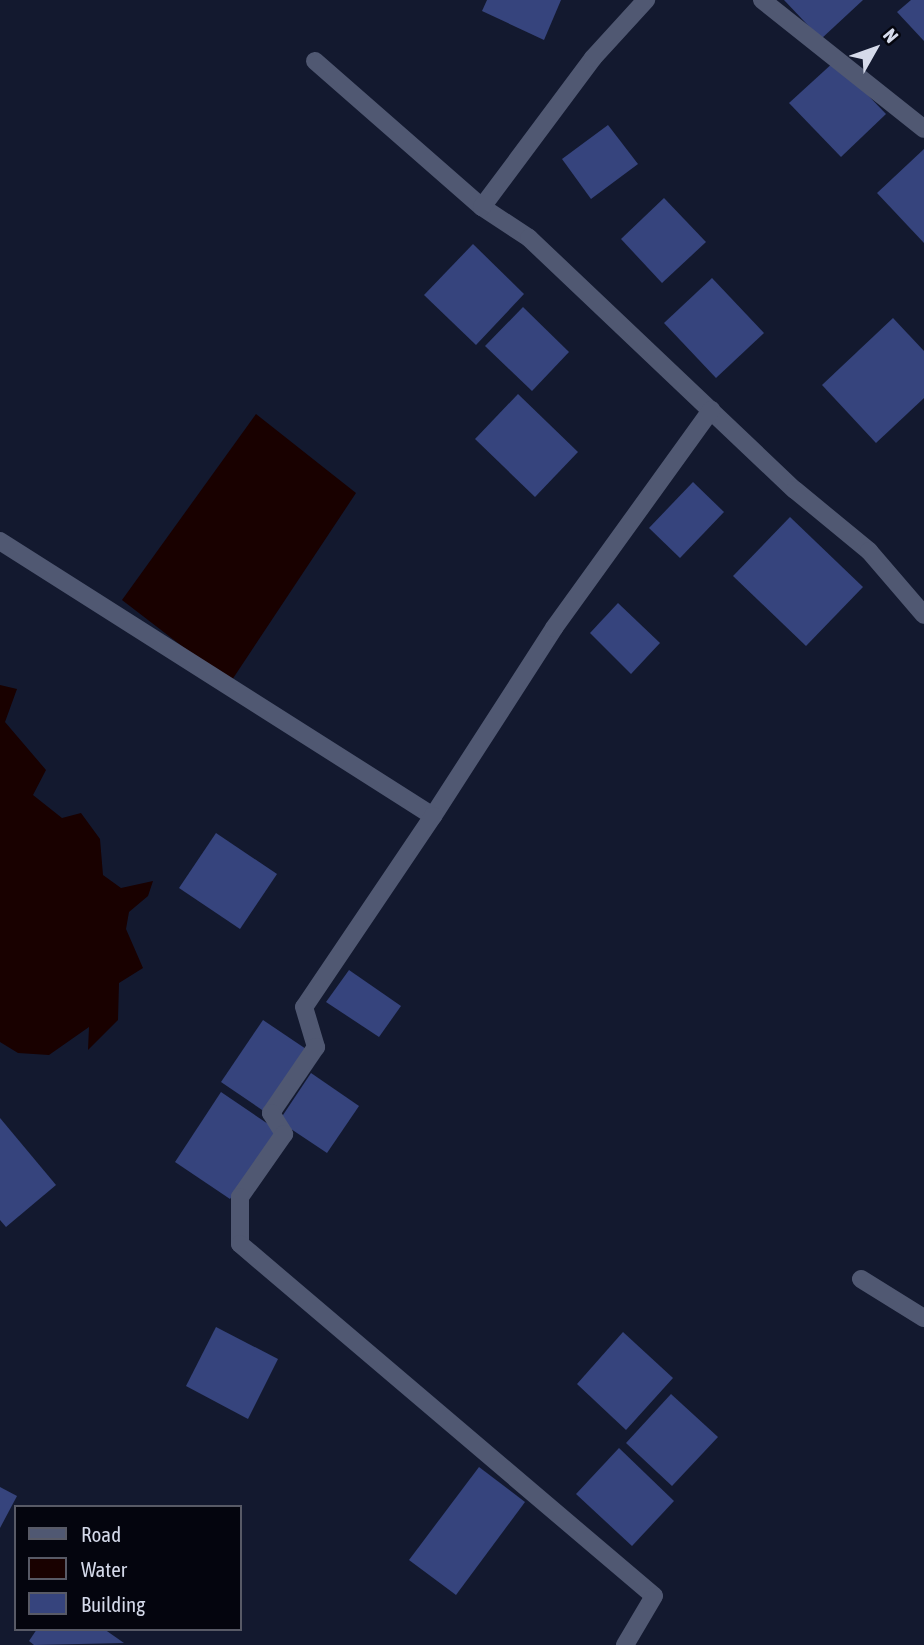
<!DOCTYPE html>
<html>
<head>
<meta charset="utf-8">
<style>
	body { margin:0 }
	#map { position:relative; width:924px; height:1645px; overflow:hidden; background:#13192f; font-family:"Asap Condensed",sans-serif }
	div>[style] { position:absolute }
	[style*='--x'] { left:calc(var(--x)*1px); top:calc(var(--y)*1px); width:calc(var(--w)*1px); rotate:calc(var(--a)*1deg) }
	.water>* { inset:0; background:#190100 }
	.building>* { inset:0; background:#36447d }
	.street>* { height:18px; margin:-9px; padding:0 9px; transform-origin:9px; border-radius:9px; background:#505872 }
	span { translate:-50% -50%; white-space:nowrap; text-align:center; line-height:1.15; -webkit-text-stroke:5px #04050e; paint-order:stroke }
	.legend { position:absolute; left:14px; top:1505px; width:228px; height:126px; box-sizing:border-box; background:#04050e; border:2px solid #585a66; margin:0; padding:9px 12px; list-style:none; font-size:21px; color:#d5daea }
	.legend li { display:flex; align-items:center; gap:14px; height:35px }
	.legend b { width:35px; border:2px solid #585a66 }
	.north { position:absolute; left:840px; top:14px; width:70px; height:70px; -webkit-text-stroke:5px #04050e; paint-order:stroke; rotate:50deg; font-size:19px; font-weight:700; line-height:28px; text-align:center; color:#d5daea }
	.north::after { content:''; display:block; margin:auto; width:24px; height:32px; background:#d5daea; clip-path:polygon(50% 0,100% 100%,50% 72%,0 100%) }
</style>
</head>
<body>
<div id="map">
	<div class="water">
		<i style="clip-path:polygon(256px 414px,356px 493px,230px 683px,122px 600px)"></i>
		<i style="clip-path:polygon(0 685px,17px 689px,5px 722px,46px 770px,33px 795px,62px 818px,81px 813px,100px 839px,103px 875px,121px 888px,153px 881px,148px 896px,129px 912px,126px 929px,143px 968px,119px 983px,118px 1020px,88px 1050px,89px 1027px,49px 1055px,18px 1053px,0 1042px)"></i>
	</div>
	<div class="building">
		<i style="clip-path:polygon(487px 0,561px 0,544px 40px,482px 11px)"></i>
		<i style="clip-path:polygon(784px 0,863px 0,821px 39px)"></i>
		<i style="clip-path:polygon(911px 0,924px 0,924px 41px,897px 12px)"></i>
		<i style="clip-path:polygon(835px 61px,886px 114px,841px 157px,789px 103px)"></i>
		<i style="clip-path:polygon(608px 125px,638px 164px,591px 199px,562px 159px)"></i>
		<i style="clip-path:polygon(924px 149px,924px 243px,877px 193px)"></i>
		<i style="clip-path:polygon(664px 198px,706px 242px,662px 283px,621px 239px)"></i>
		<i style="clip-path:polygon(473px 244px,524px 294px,476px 345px,424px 295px)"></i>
		<i style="clip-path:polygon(712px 278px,764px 333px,716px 378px,664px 323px)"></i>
		<i style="clip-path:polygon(523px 307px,569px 352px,532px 391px,485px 346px)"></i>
		<i style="clip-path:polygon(893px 318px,924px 351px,924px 398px,876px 443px,822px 385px)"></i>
		<i style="clip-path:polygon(518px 394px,578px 452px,535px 497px,475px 439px)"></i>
		<i style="clip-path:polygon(693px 482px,724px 512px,680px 558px,649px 528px)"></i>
		<i style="clip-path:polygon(790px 517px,863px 587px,806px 646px,733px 576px)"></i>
		<i style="clip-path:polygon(618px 603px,660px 643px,631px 674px,590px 633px)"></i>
		<i style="clip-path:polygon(216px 833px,277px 874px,240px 929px,179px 888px)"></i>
		<i style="clip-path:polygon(349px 970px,401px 1006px,379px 1037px,326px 1002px)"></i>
		<i style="clip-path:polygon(263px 1020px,306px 1049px,265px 1112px,221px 1082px)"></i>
		<i style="clip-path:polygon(311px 1073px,359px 1106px,327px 1153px,279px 1121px)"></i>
		<i style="clip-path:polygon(221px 1092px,277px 1130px,230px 1199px,175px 1162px)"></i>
		<i style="clip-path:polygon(0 1118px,56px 1185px,6px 1227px,0 1220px)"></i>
		<i style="clip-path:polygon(216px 1327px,278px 1359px,248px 1419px,186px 1386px)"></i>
		<i style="clip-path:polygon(623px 1332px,673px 1378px,626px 1430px,577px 1384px)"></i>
		<i style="clip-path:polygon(671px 1394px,718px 1437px,672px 1486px,626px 1443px)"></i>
		<i style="clip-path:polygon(619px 1448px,674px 1501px,632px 1546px,576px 1494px)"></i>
		<i style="clip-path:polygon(479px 1467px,525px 1502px,456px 1595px,409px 1560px)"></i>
		<i style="clip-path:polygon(0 1487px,17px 1496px,0 1528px)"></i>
		<i style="clip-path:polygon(37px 1629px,104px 1629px,124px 1643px,34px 1645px,29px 1641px)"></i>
	</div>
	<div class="street">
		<i style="--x:762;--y:0;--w:207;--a:38.5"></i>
		<i style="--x:315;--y:61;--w:222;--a:41.2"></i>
		<i style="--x:482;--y:207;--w:56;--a:33.4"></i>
		<i style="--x:529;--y:238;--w:366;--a:43.5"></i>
		<i style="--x:795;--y:490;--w:96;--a:39.5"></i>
		<i style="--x:869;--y:551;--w:84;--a:49.3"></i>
		<i style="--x:482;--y:207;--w:186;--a:-53.3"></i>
		<i style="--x:593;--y:58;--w:79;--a:-47.6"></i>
		<i style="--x:0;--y:541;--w:513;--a:32.42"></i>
		<i style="--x:433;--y:816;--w:224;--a:-57.2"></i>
		<i style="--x:554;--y:628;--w:269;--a:-54.2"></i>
		<i style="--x:433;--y:816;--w:230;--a:124"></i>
		<i style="--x:304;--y:1007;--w:42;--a:73.3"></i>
		<i style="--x:316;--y:1047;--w:80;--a:124.3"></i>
		<i style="--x:271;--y:1113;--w:25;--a:58"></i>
		<i style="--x:284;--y:1134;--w:77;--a:124.9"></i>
		<i style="--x:240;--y:1197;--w:47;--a:90"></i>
		<i style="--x:240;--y:1244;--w:543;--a:40.37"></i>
		<i style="--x:654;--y:1596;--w:57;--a:120.6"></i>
		<i style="--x:861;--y:1279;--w:74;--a:31.8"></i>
	</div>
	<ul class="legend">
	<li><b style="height:9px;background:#505872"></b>Road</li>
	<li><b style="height:19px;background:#190100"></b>Water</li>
	<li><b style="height:19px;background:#36447d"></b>Building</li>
	</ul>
	<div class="north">N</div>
</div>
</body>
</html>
